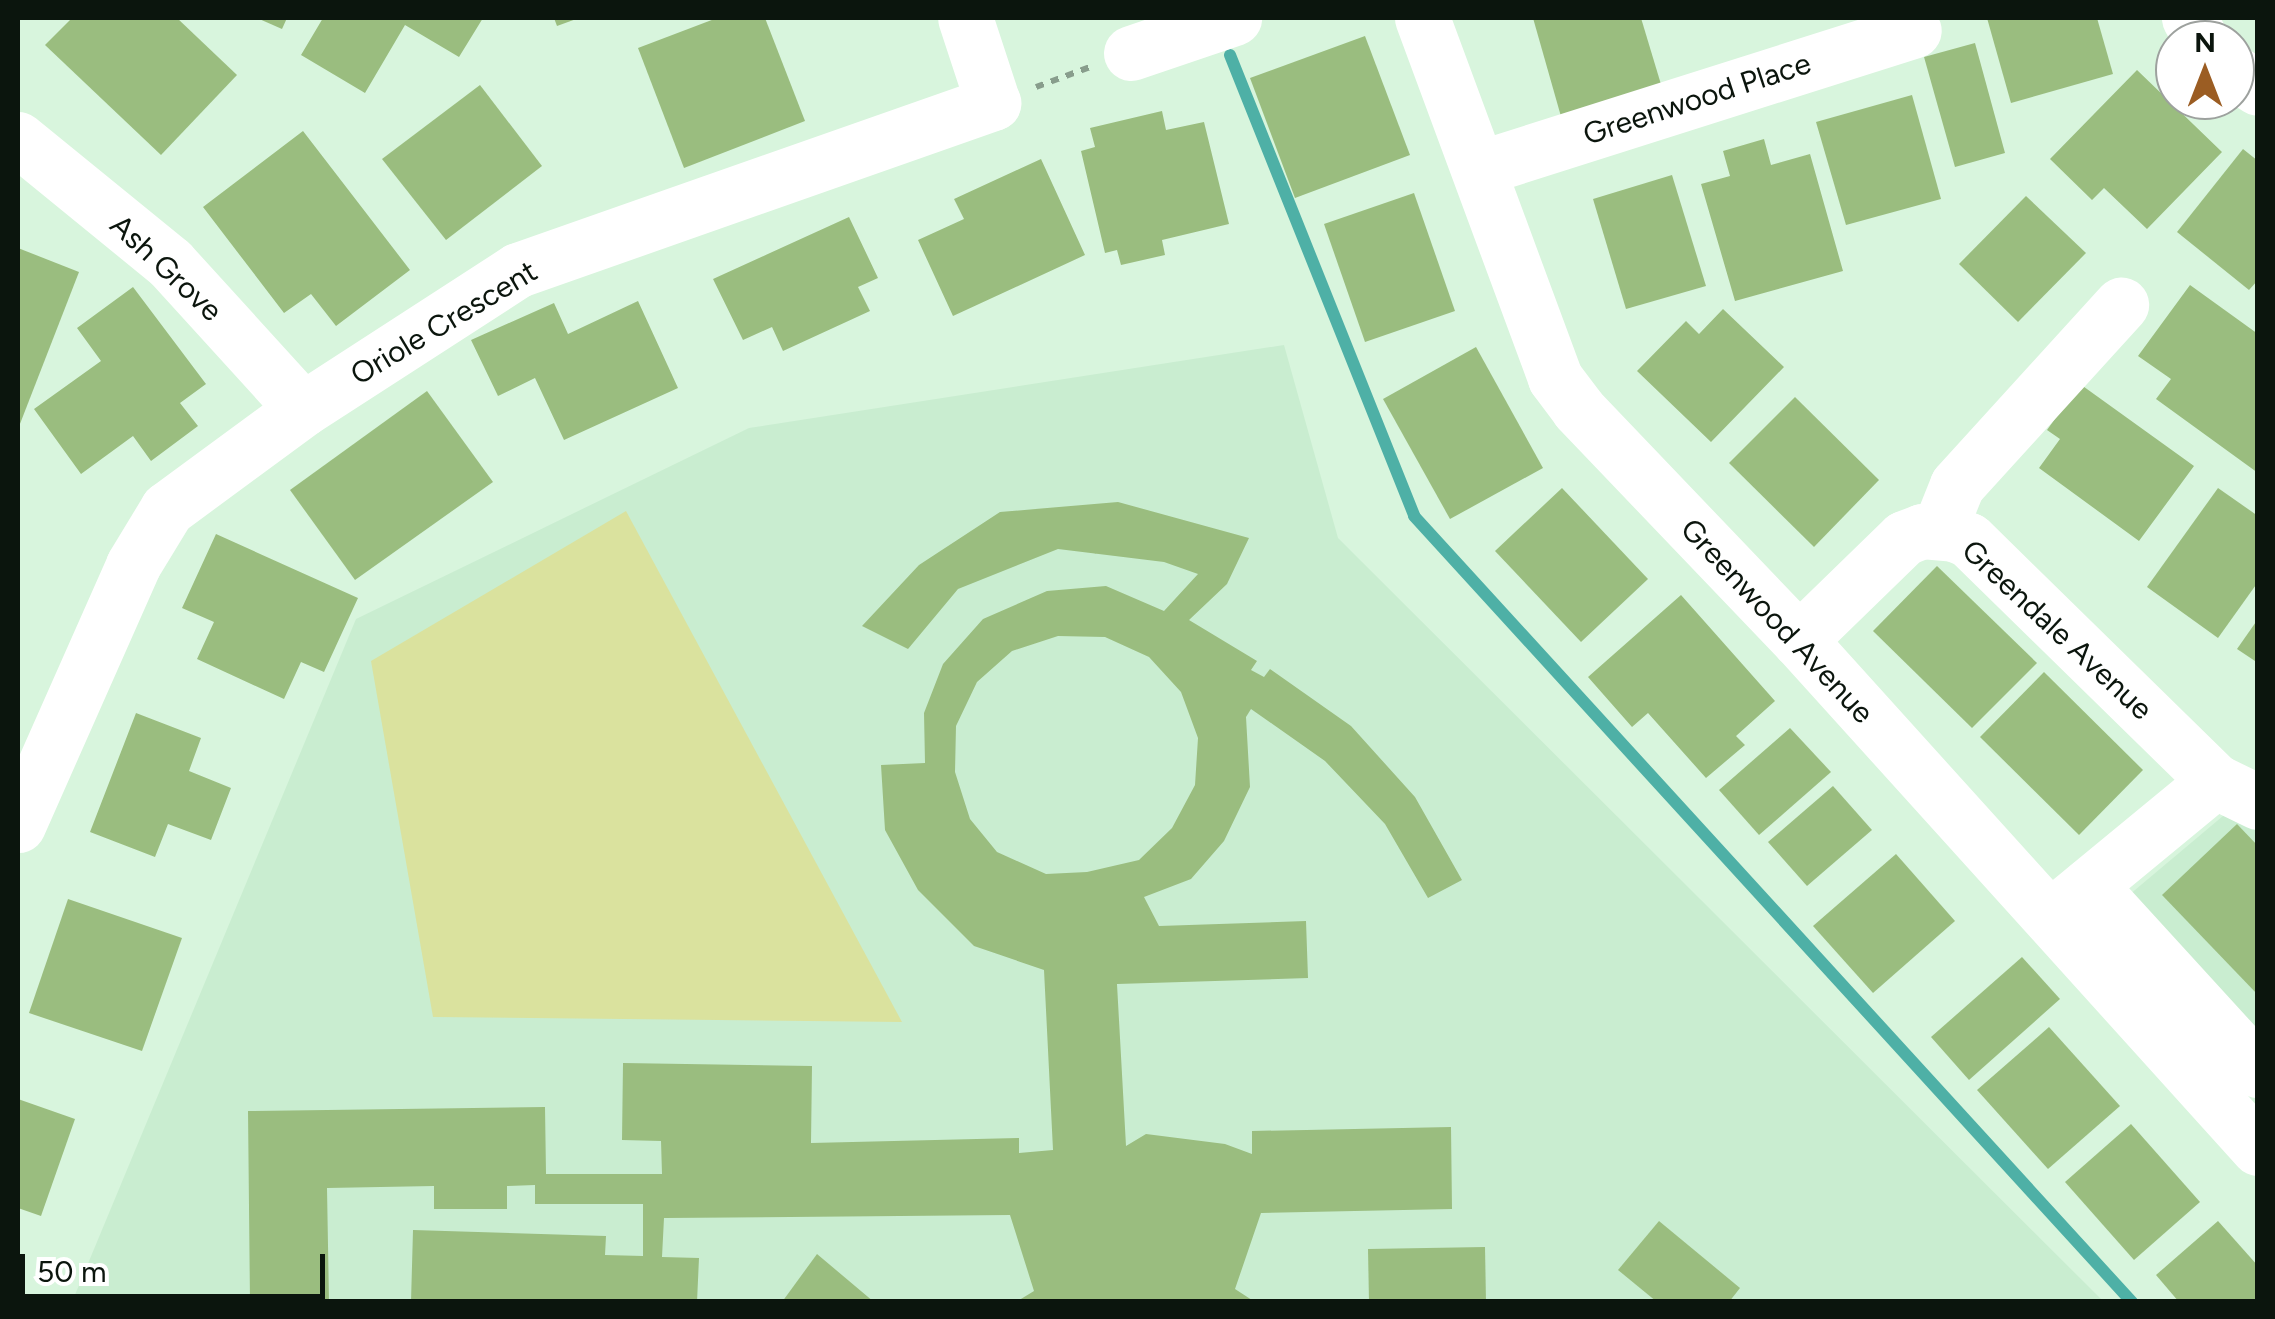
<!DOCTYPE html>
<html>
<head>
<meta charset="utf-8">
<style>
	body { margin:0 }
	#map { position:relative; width:2275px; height:1319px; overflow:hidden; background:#d8f5dd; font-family:Figtree,sans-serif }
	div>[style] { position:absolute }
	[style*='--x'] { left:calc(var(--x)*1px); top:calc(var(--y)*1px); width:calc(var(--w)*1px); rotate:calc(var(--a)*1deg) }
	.built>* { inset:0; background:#c9edd0 }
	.green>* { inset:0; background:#dae29e }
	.stream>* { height:12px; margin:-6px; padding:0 6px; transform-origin:6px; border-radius:6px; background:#4eb0a6 }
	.building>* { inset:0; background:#9abd7f }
	.path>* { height:6px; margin-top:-3px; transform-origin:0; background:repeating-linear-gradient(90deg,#889d8c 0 8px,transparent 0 16px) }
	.minor>* { height:55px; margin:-27.5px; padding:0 27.5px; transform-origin:27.5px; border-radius:27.5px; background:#fff }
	span { translate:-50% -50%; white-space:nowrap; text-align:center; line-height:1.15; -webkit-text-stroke:8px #fff; paint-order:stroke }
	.street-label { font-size:30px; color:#0b150d }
	.frame { position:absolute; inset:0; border:20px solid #0b150d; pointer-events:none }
	.north { position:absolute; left:2155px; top:20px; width:100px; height:100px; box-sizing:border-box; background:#fff; border:2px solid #9da19e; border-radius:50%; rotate:0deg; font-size:28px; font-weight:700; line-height:40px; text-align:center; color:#0b150d }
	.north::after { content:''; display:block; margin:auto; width:35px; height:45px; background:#9b5d23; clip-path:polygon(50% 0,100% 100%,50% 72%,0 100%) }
	.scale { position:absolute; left:20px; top:1254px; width:305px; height:45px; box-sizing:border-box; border:5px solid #0b150d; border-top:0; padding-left:12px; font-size:30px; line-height:35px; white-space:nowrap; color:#0b150d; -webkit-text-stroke:8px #fff; paint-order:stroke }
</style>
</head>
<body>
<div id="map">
	<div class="built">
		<i style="clip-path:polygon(1284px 345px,1338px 538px,2103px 1301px,72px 1302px,356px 619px,749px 428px)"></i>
		<i style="clip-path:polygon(2236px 805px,2257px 815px,2257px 1055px,2116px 906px)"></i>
	</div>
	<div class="green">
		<i style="clip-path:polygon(626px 511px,902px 1022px,433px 1017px,371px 661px)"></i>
	</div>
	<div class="stream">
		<i style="--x:1230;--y:55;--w:496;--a:68.2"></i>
		<i style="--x:1414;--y:516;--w:1065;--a:47.59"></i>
	</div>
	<div class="building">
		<i style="clip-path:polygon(72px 18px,177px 18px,237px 75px,161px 155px,45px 45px)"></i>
		<i style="clip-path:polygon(257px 18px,287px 18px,282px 29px)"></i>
		<i style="clip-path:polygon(323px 18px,483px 18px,459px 57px,405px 25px,365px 93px,301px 55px)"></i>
		<i style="clip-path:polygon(554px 18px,579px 18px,557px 26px)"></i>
		<i style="clip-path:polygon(717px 18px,765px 18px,805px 121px,684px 168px,638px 48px)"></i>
		<i style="clip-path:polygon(1533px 18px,1641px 18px,1663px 91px,1562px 120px)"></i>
		<i style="clip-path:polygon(1987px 18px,2097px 18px,2113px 74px,2011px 103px)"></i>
		<i style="clip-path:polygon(1365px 36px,1410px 155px,1295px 198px,1250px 78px)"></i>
		<i style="clip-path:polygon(1975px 43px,2005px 153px,1955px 167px,1924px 57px)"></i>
		<i style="clip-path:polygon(2137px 70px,2222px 152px,2147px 229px,2104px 188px,2092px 200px,2050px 159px)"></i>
		<i style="clip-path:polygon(480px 85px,542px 166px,446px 240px,382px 159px)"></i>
		<i style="clip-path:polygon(1912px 95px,1941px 199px,1846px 225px,1816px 122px)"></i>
		<i style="clip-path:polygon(1162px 111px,1166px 130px,1204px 122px,1229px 224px,1162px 240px,1165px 255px,1121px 265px,1117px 250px,1105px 253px,1081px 151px,1095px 147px,1090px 128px)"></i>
		<i style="clip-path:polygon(303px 131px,410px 270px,336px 326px,311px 294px,284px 313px,203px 207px)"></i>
		<i style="clip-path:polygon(1764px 139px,1771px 165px,1810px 154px,1843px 271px,1735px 301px,1701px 184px,1730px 176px,1723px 151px)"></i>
		<i style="clip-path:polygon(2243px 149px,2258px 161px,2258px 280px,2249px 290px,2177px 232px)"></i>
		<i style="clip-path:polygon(1041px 159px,1085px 255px,953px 316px,918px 240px,964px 219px,954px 199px)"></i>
		<i style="clip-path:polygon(1672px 175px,1706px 286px,1626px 309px,1593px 199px)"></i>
		<i style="clip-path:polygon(1414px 193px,1455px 311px,1365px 342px,1324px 224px)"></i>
		<i style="clip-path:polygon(2026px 196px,2086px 253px,2018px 322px,1959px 264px)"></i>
		<i style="clip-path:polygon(849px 217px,878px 278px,858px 287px,870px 311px,783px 351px,772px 327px,743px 340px,713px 279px)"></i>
		<i style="clip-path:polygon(18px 248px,79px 272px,18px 429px)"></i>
		<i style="clip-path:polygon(2190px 285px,2258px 334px,2258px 473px,2156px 399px,2171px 379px,2138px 356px)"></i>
		<i style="clip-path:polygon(133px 287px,206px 384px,180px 403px,198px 426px,151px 461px,133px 436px,81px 474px,34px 409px,101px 361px,77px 328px)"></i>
		<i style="clip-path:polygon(638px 301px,678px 388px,564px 440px,535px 378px,498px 396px,471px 340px,554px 303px,568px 334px)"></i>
		<i style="clip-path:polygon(1723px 309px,1784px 367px,1711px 442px,1637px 371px,1686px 321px,1699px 334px)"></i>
		<i style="clip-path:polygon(1476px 347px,1543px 468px,1450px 519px,1383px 399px)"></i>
		<i style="clip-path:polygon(2080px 384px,2194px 466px,2139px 541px,2039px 468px,2060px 439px,2047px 430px)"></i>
		<i style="clip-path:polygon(427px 391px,493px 482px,355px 580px,290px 490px)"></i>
		<i style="clip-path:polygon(1795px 397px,1879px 480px,1814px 547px,1729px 463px)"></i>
		<i style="clip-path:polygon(1562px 488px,1648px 579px,1581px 642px,1495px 551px)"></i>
		<i style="clip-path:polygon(2218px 488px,2258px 516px,2258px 582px,2218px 638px,2147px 587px)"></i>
		<i style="clip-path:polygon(evenodd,1118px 502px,1249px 538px,1227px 584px,1189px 620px,1257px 661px,1251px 670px,1264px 677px,1270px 669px,1351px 726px,1415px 797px,1462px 880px,1428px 898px,1385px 824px,1325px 761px,1251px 709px,1246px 717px,1250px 787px,1224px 841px,1191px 879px,1144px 897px,1159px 926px,1306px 921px,1308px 978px,1117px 984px,1126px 1146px,1146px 1134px,1225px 1144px,1252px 1154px,1252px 1131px,1451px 1127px,1452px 1209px,1261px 1213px,1235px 1289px,1255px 1302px,1016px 1302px,1034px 1291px,1010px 1215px,664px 1218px,662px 1257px,699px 1258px,697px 1302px,411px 1302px,413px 1230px,606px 1236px,605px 1255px,643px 1256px,643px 1204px,535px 1204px,535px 1185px,507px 1186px,507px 1209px,434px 1209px,434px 1186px,327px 1188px,329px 1302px,250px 1302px,248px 1111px,545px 1107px,546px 1174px,662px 1174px,661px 1141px,622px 1140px,623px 1063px,812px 1066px,811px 1143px,1019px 1138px,1019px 1153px,1053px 1150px,1044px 970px,974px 946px,918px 890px,885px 830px,881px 765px,925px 763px,924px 713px,943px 664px,983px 619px,1047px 591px,1106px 586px,1164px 611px,1198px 574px,1164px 562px,1058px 549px,958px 589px,908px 649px,862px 626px,919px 565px,1000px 512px,1118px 502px,1058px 636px,1105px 637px,1149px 657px,1181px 692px,1198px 738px,1195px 785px,1172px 828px,1139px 860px,1087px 872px,1046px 874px,997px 852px,970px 819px,955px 772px,956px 726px,977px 682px,1012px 651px,1058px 636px)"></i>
		<i style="clip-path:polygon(216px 534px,358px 598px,324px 672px,301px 662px,284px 699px,197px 659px,214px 622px,182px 608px)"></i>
		<i style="clip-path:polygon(1937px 566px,2037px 663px,1972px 728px,1873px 631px)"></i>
		<i style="clip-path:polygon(1681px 595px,1775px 701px,1736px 736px,1745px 745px,1706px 778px,1648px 713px,1632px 727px,1588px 677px)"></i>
		<i style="clip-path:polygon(2258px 619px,2258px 663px,2237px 649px)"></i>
		<i style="clip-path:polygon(2044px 672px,2143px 770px,2079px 835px,1980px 737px)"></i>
		<i style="clip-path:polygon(136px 713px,201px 738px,189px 771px,231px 788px,211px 840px,168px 824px,155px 857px,90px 832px)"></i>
		<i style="clip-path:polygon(1790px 728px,1831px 772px,1759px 835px,1719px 790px)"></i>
		<i style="clip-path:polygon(1833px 786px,1872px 830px,1807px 886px,1768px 842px)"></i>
		<i style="clip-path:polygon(2237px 824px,2258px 846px,2258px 995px,2162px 895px)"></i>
		<i style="clip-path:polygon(1896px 854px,1955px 921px,1873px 993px,1813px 926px)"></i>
		<i style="clip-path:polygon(68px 899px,182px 938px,142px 1051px,29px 1013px)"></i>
		<i style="clip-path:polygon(2022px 957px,2060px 999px,1969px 1080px,1931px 1037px)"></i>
		<i style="clip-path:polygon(2049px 1027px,2120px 1106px,2048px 1169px,1977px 1090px)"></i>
		<i style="clip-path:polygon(18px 1099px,75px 1119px,41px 1216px,18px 1208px)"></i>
		<i style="clip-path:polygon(2131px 1124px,2200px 1202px,2134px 1260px,2065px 1182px)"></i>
		<i style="clip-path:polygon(1659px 1221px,1740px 1288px,1729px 1302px,1657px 1302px,1618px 1270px)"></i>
		<i style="clip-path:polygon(2218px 1221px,2258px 1266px,2258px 1302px,2179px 1302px,2156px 1275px)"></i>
		<i style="clip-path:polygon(1485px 1247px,1486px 1302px,1369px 1302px,1368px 1249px)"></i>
		<i style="clip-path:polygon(817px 1254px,874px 1302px,782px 1302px)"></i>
	</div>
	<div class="path">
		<i style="--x:1036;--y:87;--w:58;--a:-20.3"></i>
	</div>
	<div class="minor">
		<i style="--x:1422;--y:18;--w:384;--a:69.7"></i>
		<i style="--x:1555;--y:378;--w:39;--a:53"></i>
		<i style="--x:1578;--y:409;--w:320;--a:46.3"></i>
		<i style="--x:1799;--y:640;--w:685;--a:47.9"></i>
		<i style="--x:2189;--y:18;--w:25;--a:61"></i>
		<i style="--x:1131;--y:53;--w:109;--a:-18.8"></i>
		<i style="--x:2235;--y:73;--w:27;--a:33"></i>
		<i style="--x:18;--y:139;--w:196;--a:39.2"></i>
		<i style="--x:170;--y:263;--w:197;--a:47.7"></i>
		<i style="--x:1480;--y:168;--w:455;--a:-17.6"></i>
		<i style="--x:1939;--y:530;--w:48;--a:-68.2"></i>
		<i style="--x:1957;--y:485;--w:244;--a:-47.7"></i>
		<i style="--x:1799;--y:640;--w:146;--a:-44.2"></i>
		<i style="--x:1904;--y:538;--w:19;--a:-21"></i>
		<i style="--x:1922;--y:531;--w:32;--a:5"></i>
		<i style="--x:1954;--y:534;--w:16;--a:22"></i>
		<i style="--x:1969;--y:540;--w:344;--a:44.4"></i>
		<i style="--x:2215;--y:781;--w:48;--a:26"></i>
		<i style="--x:18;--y:825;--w:284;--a:-66.1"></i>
		<i style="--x:133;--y:565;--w:66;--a:-58.7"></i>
		<i style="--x:167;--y:509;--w:169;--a:-36.3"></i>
		<i style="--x:303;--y:409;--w:256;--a:-32.9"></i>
		<i style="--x:518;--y:270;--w:504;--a:-19.37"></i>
		<i style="--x:993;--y:103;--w:89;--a:-108.2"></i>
		<i style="--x:2089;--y:885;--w:251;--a:47.6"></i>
		<i style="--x:2061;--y:908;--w:200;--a:-39.5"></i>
	</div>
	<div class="street-label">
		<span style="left:1697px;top:99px;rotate:-18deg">Greenwood Place</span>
		<span style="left:166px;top:268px;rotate:43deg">Ash Grove</span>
		<span style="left:444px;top:323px;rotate:-31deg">Oriole Crescent</span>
		<span style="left:1777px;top:621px;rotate:47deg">Greenwood Avenue</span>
		<span style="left:2057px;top:630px;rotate:43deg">Greendale Avenue</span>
	</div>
	<div class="frame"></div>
	<div class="north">N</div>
	<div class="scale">50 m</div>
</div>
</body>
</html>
